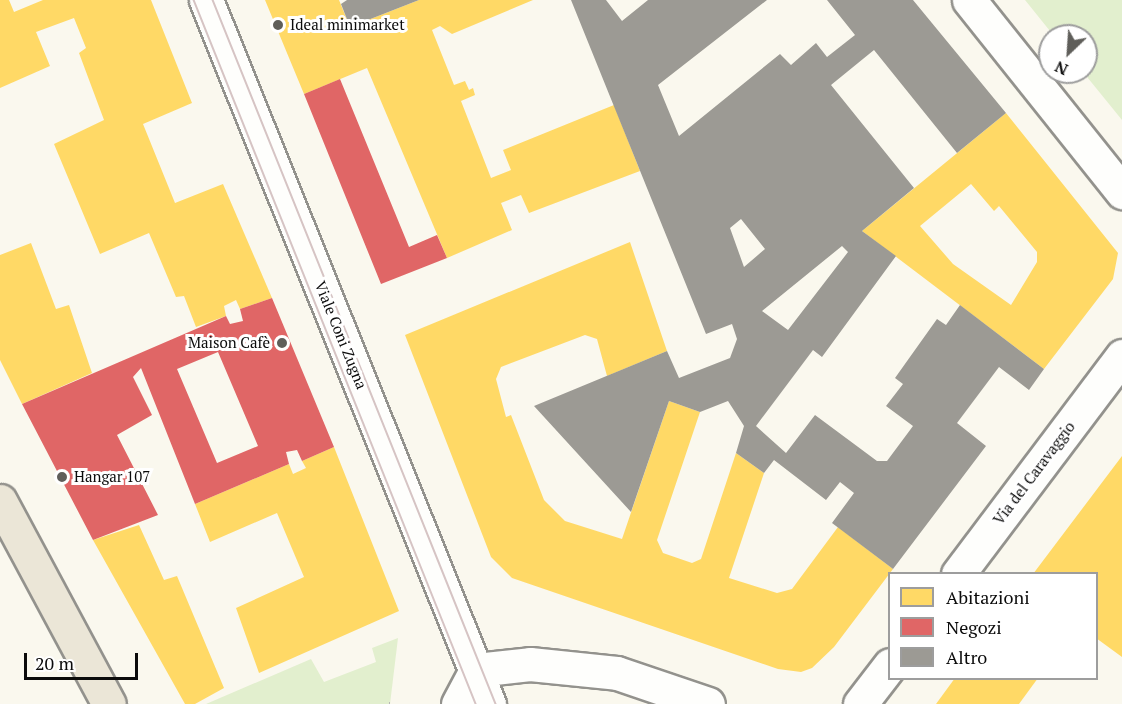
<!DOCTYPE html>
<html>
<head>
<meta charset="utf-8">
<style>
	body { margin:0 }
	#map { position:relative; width:1122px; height:704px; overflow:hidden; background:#faf8ee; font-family:"PT Serif",serif }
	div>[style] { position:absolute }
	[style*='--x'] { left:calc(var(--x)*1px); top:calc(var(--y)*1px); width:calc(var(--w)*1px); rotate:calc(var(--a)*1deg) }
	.green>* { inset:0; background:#e2efce }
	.homes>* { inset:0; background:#ffd966 }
	.shops>* { inset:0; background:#e06666 }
	.building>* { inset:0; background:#9c9a94 }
	.path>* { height:4px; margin-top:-2px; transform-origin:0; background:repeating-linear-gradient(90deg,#b7b7b5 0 6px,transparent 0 9px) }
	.roads { filter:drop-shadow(2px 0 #93928d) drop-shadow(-2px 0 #93928d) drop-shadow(0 2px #93928d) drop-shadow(0 -2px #93928d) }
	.minor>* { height:33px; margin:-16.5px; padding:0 16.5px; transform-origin:16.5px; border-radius:16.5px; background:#fefefc }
	.major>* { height:33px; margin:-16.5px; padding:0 16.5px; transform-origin:16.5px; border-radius:16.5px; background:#ebe6d7 }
	.tram>* { height:1.5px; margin:-0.75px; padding:0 0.75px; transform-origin:0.75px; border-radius:0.75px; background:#d6c4c4 }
	.dots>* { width:16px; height:16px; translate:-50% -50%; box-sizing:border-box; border:3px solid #fff; border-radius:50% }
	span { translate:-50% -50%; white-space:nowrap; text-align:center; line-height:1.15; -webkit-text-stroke:6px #fff; paint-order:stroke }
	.poi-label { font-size:15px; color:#0b0b0b }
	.left { translate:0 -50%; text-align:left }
	.right { translate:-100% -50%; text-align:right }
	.street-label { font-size:15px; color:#0b0b0b }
	.legend { position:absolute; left:888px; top:572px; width:210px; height:108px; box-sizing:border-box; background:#fff; border:2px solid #9d9d9d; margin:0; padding:8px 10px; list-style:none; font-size:18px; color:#0b0b0b }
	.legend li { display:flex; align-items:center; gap:12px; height:30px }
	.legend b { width:30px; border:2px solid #9d9d9d }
	.north { position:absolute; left:1038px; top:24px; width:60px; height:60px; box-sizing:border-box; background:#fff; border:2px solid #9d9d9d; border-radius:50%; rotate:205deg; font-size:16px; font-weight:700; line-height:24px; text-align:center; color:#0b0b0b }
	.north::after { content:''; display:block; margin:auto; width:21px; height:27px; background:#5f5e5a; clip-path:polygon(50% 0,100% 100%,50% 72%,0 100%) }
	.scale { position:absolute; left:24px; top:653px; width:114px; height:27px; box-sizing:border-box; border:3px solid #0b0b0b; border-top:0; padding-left:8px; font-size:18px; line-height:21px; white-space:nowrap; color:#0b0b0b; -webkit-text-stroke:4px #fff; paint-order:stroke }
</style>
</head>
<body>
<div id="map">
	<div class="green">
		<i style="clip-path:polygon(1025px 0,1122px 0,1122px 120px,1083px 72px,1086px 36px,1054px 36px)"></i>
		<i style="clip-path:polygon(398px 638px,390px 704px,206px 704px,311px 659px,324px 682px,376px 662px,372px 648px)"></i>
	</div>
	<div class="homes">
		<i style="clip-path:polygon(0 0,9px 0,14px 12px,43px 0,151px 0,192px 103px,143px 124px,175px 203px,223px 184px,272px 298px,240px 309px,236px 300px,224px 306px,226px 316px,196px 327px,184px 296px,176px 297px,149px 233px,100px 254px,54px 144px,104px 120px,79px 53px,86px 48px,74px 18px,36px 32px,50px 66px,0 88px)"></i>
		<i style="clip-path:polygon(265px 0,339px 0,350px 27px,419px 0,533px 0,452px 34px,440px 26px,432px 30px,454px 85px,465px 81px,469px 90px,473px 88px,475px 95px,461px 101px,491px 178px,511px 170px,503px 150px,614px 105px,640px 171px,529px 213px,521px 195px,501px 203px,512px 230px,447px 258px,367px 68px,304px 94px)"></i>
		<i style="clip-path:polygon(evenodd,1006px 113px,1118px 253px,1113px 279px,1044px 369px,862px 231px,1006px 113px,971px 184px,994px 211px,999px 206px,1037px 252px,1037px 262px,1011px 305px,953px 264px,920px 226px,971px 184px)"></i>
		<i style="clip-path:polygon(630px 242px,667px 351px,607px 376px,597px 339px,585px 335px,501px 367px,496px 379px,506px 417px,511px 415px,544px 500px,565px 521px,622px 539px,669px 401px,700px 412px,657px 540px,663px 553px,692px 563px,701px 559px,736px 453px,764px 473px,729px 578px,777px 593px,792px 589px,838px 527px,893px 569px,834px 647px,812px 668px,801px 672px,778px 669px,512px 578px,491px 557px,405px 335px)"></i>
		<i style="clip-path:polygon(31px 243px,56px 309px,69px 305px,92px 373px,22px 404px,0 360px,0 255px)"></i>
		<i style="clip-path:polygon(334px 447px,399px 611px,259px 673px,236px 608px,304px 577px,277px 513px,210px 542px,195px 504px,289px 464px,293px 474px,306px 468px,302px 461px)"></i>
		<i style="clip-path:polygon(1122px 456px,1122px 657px,1096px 638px,1096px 574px,1033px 574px)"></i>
		<i style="clip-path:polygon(139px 525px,164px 580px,177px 576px,224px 688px,195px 704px,185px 704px,93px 540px)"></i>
		<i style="clip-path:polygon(955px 678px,1038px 678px,1019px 704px,936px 704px)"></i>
	</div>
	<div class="shops">
		<i style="clip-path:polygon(340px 79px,409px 247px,437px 235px,447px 258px,381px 284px,304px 94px)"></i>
		<i style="clip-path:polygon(evenodd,272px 298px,334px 447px,302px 461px,297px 450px,286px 452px,289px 464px,195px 504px,141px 368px,133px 377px,152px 415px,117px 435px,158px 515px,93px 540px,22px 404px,226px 316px,230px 324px,243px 321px,240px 309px,272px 298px,218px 352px,258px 446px,217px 463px,177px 369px,218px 352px)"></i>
	</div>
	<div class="building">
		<i style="clip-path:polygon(347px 0,419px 0,350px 27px,341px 4px)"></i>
		<i style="clip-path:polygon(evenodd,571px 0,606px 0,622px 21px,648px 0,767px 0,658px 85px,679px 136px,780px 54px,791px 65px,816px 43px,827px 57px,855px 35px,827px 0,913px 0,1006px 113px,957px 153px,874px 50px,831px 85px,914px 188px,862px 231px,896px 256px,822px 357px,813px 350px,756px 426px,786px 453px,815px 415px,877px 461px,887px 461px,913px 426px,886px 406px,903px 384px,895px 378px,937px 319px,946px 325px,960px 305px,1044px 369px,1029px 390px,999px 367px,957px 423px,986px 446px,893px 569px,832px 523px,854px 493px,840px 482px,826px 500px,774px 460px,764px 473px,736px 453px,744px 426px,728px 401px,700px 412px,669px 401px,631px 512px,534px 406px,667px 351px,679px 378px,730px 358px,737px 339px,732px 324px,706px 334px,571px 0,741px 219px,765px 249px,744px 267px,730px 228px,741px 219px,571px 0,842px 246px,848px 252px,788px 330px,762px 311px,842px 246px)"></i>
	</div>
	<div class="path">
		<i style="--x:389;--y:704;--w:1;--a:0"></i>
	</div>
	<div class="roads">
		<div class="minor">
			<i style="--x:206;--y:0;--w:759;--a:68.1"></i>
			<i style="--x:969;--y:0;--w:246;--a:51.4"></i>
			<i style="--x:958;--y:574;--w:273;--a:-53"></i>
			<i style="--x:476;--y:670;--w:54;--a:-6.3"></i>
			<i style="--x:530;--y:664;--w:87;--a:5.9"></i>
			<i style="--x:617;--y:673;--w:96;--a:18.8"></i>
			<i style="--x:458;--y:704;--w:38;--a:-62"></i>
			<i style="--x:860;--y:704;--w:49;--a:-52.4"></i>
		</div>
		<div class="major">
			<i style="--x:0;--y:501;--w:230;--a:61.8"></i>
		</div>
	</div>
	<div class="tram">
		<i style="--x:194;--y:0;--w:758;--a:68.17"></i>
		<i style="--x:213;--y:0;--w:759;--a:68.1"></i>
	</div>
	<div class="dots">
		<i style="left:278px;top:25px;background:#5f5e5a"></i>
		<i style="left:282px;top:343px;background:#5f5e5a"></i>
		<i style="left:62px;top:477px;background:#5f5e5a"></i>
	</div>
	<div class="poi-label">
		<span class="left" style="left:290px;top:25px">Ideal minimarket</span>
		<span class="right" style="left:270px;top:343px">Maison Cafè</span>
		<span class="left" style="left:74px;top:477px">Hangar 107</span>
	</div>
	<div class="street-label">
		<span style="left:341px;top:335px;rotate:68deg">Viale Coni Zugna</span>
		<span style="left:1034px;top:473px;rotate:-53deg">Via del Caravaggio</span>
	</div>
	<ul class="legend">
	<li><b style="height:16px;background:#ffd966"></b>Abitazioni</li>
	<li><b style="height:16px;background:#e06666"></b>Negozi</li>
	<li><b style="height:16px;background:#9c9a94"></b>Altro</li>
	</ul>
	<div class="north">N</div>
	<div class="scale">20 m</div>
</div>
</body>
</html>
